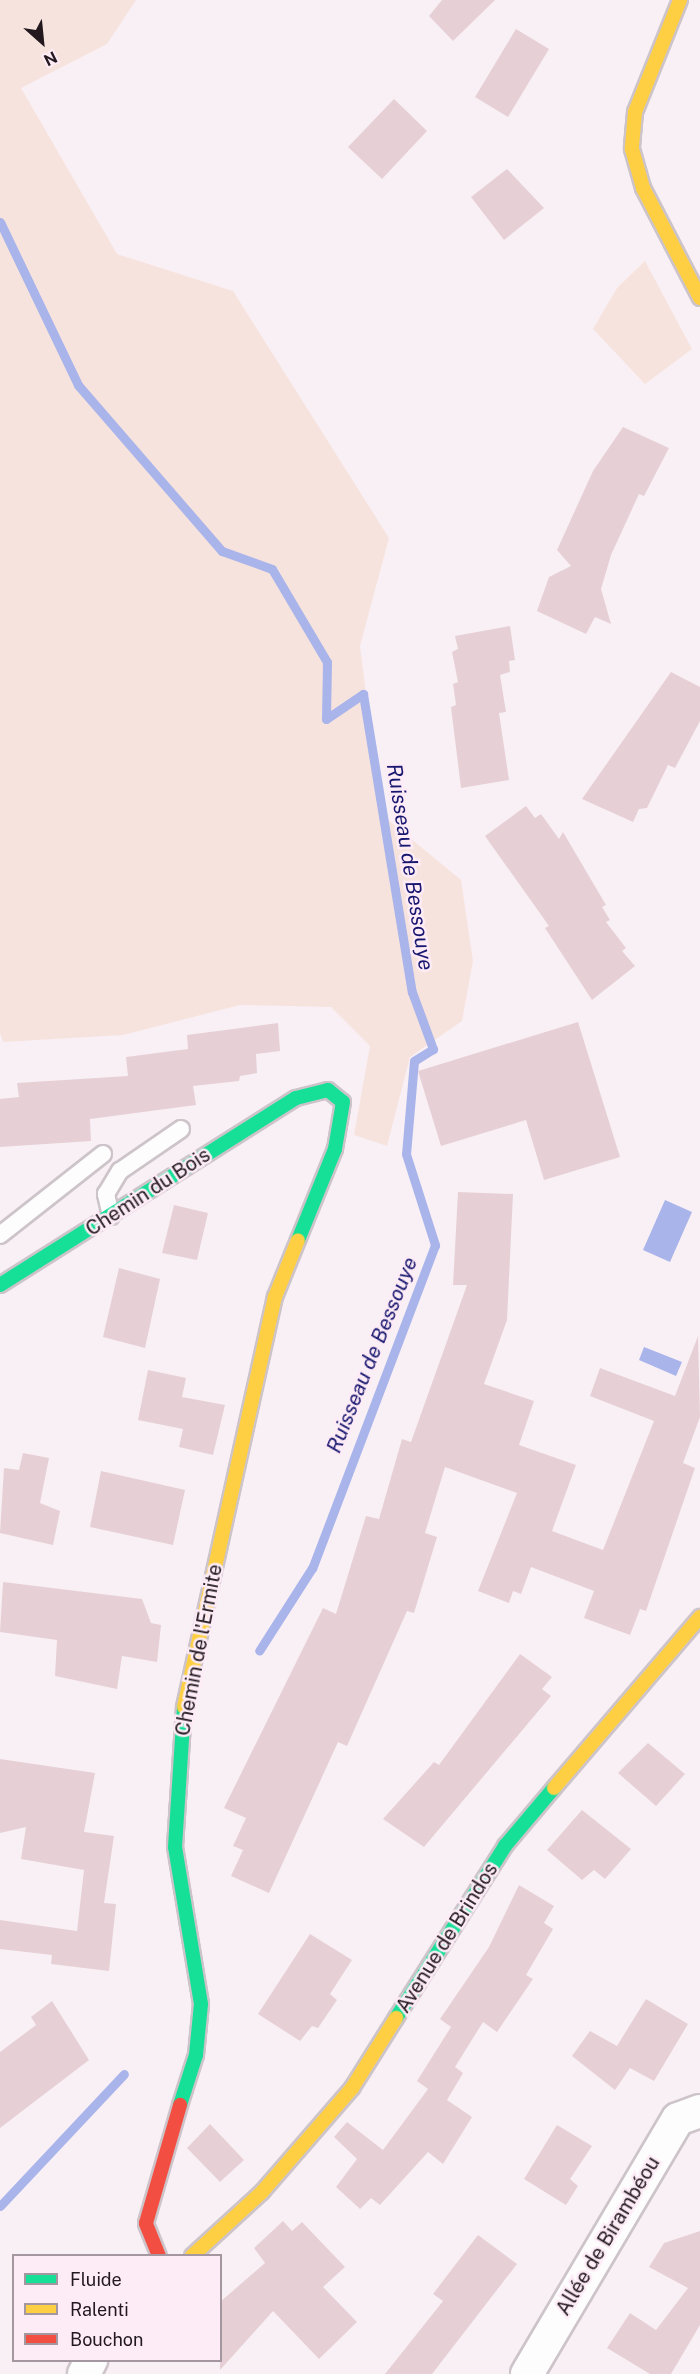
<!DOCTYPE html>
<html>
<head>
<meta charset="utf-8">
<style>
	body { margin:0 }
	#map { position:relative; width:700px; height:2374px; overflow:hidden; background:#f9f0f5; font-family:"Public Sans",sans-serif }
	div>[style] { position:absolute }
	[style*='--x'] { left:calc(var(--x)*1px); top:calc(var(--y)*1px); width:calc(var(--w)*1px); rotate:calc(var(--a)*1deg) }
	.green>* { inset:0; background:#f7e3de }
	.water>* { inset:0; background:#a9b4ea }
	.stream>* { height:9px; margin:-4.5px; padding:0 4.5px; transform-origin:4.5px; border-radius:4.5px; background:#a9b4ea }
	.building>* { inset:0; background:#e6d0d5 }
	.roads { filter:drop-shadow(2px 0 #cdc4ca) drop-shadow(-2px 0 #cdc4ca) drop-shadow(0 2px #cdc4ca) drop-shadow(0 -2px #cdc4ca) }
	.lane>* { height:16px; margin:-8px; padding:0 8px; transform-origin:8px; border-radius:8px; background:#fefdfe }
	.street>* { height:32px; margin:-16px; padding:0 16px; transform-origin:16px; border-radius:16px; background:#fefdfe }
	.fast>* { height:14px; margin:-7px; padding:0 7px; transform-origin:7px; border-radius:7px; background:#16e098 }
	.slow>* { height:14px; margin:-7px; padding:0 7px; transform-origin:7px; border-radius:7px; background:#ffcf43 }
	.jam>* { height:14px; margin:-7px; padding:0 7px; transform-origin:7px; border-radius:7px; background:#f24e42 }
	span { translate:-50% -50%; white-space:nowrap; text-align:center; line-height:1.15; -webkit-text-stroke:5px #fdecf6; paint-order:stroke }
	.street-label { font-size:20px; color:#22181e }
	.water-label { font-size:21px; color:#18176f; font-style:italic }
	.legend { position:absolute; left:12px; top:2254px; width:210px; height:108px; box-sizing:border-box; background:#fdecf6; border:2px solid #a597a0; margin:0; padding:8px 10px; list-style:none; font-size:18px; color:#22181e }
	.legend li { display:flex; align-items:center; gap:12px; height:30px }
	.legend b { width:30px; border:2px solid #a597a0 }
	.north { position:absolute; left:12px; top:12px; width:60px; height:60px; -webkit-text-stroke:4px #fdecf6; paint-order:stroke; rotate:153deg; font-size:16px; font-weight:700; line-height:24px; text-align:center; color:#22181e }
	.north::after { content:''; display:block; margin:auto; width:21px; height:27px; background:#22181e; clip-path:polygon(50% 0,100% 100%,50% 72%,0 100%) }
</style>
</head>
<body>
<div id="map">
	<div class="green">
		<i style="clip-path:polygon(0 0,136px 0,107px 44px,21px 88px,117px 254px,233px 291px,389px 538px,360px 646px,381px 814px,461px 880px,473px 961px,462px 1021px,410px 1057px,387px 1146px,354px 1135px,370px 1046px,331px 1007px,240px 1005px,123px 1035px,3px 1042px,0 1033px)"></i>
		<i style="clip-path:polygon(645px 261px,692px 349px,645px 384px,593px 329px,617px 288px)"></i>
	</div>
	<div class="water">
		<i style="clip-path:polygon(665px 1200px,692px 1212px,670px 1262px,643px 1250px)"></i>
		<i style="clip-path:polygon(644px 1347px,682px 1362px,676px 1376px,639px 1360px)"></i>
	</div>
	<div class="stream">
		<i style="--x:0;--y:222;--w:181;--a:64.4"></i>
		<i style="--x:78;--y:385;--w:220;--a:49.1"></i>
		<i style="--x:222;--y:551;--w:53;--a:19.8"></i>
		<i style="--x:272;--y:569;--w:108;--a:59.4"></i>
		<i style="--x:327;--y:662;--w:57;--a:91"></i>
		<i style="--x:326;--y:719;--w:45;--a:-34"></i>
		<i style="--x:363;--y:694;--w:302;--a:80.7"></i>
		<i style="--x:412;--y:992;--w:61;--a:69.8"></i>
		<i style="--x:433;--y:1049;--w:22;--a:148"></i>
		<i style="--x:414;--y:1061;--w:93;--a:94.9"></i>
		<i style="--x:406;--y:1154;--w:96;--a:72.3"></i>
		<i style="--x:435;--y:1245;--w:346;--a:110.8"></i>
		<i style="--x:312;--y:1568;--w:98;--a:122.6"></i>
		<i style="--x:0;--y:2206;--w:181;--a:-46.8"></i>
	</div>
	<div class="building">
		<i style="clip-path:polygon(442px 0,495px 0,453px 41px,429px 16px)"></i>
		<i style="clip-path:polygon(516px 29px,549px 49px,508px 117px,475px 97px)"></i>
		<i style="clip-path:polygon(394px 99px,427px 131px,382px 179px,348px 147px)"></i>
		<i style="clip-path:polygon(507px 169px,544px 208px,504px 240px,471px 197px)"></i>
		<i style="clip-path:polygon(623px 427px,669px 448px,644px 496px,639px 494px,611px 555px,601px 589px,611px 624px,595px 617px,586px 634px,537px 611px,549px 577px,571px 566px,557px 550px,593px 471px)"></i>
		<i style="clip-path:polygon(510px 626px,515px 660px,509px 661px,510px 672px,500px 675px,506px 712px,499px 713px,509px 780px,461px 788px,451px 707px,456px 705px,453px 684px,458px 682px,452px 652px,458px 649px,455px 636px)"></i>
		<i style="clip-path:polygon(671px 672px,700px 687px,700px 721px,675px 768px,668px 765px,647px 808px,639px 809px,633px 822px,582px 799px)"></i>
		<i style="clip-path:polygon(526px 806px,535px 818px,541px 814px,559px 839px,563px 832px,606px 905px,602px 907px,610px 920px,606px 922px,626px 948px,622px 951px,635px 966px,592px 1000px,545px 928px,549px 926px,485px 836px)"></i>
		<i style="clip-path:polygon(578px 1022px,620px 1157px,544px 1180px,526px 1120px,441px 1146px,418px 1071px)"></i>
		<i style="clip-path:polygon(278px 1023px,280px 1051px,256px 1054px,257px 1073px,240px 1076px,239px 1081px,193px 1086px,196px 1105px,90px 1119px,91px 1141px,0 1147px,0 1099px,19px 1097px,17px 1083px,128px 1076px,126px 1057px,188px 1049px,187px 1035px)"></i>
		<i style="clip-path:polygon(458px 1192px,513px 1194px,507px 1320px,484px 1384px,534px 1401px,519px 1445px,576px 1465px,552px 1531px,603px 1550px,654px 1421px,590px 1396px,600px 1368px,675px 1396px,698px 1336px,700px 1417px,683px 1463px,695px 1468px,646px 1611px,640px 1609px,630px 1635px,584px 1618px,594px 1591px,531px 1567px,521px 1594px,513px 1591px,509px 1603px,478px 1591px,517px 1493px,445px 1467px,425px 1533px,437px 1537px,414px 1613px,407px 1611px,347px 1746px,338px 1742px,269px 1893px,231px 1876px,243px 1850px,233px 1846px,246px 1818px,224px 1808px,323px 1608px,336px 1614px,366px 1516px,379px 1519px,402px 1439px,411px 1442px,467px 1285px,453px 1285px)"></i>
		<i style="clip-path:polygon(174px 1205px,208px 1213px,197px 1260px,162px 1253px)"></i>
		<i style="clip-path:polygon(119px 1268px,160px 1279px,145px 1348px,103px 1337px)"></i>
		<i style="clip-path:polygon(148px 1370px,186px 1378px,182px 1397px,225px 1405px,213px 1455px,179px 1447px,183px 1429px,138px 1420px)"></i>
		<i style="clip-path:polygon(23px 1453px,49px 1458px,40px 1503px,60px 1511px,53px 1545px,0 1533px,4px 1468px,19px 1470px)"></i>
		<i style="clip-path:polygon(101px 1471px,185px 1490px,173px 1545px,90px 1527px)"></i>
		<i style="clip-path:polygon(3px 1582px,142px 1599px,151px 1623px,161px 1625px,157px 1662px,122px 1656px,117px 1689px,55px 1676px,57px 1640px,0 1632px)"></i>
		<i style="clip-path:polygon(520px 1654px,552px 1677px,542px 1689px,551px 1696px,424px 1847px,383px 1819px,434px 1762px,439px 1765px)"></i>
		<i style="clip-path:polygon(648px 1743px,685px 1774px,656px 1806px,618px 1773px)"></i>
		<i style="clip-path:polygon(0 1759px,95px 1773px,84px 1832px,114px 1836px,104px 1903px,116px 1904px,109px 1971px,51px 1964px,52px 1955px,0 1949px,0 1920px,77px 1931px,84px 1870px,21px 1859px,26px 1827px,0 1833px)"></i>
		<i style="clip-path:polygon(582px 1810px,631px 1849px,605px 1879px,594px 1870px,582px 1880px,547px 1850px)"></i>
		<i style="clip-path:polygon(519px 1885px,554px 1906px,544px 1923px,553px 1929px,526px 1975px,533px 1979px,497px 2032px,483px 2022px,455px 2067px,463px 2073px,447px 2100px,472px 2117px,443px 2164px,428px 2152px,380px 2205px,371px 2198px,360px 2209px,336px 2187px,357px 2159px,334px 2137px,347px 2122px,383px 2150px,428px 2089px,417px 2081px,451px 2027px,440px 2019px,489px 1947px)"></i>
		<i style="clip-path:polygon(310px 1934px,352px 1960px,330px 1994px,337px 2000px,318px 2028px,312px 2026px,300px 2041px,258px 2014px)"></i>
		<i style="clip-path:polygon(646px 1999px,688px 2024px,654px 2081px,630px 2068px,615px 2090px,572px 2056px,590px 2031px,617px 2046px)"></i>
		<i style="clip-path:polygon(52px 2001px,89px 2060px,0 2128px,0 2052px,36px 2025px,31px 2017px)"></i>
		<i style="clip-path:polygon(210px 2124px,244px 2160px,220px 2182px,187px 2148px)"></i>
		<i style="clip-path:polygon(557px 2125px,592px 2146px,570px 2179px,578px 2186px,566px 2205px,524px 2179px)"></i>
		<i style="clip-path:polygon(283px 2221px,292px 2231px,302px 2222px,345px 2267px,323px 2287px,357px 2322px,319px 2359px,273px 2311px,220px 2370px,220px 2302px,265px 2263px,254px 2248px)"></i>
		<i style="clip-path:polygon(700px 2231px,700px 2325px,671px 2374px,650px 2374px,607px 2348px,630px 2313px,656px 2330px,688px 2288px,649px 2267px,664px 2243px)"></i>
		<i style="clip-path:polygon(478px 2235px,517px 2264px,432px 2374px,385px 2374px,443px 2301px,433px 2294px)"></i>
	</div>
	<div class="roads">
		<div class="lane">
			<i style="--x:111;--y:1216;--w:23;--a:-103"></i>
			<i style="--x:106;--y:1194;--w:27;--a:-59"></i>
			<i style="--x:120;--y:1171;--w:74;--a:-34.5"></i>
			<i style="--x:0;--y:1235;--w:131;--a:-38.2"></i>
		</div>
		<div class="street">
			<i style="--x:84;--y:2374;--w:16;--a:-63"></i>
			<i style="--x:527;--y:2374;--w:296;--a:-59.4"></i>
			<i style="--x:678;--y:2119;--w:23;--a:-20"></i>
		</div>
		<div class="fast">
			<i style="--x:0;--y:1285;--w:350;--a:-32.3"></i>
			<i style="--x:296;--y:1098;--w:33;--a:-14"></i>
			<i style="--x:328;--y:1090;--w:19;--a:39"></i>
			<i style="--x:343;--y:1102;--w:48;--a:99.7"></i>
			<i style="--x:335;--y:1149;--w:98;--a:112.1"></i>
			<i style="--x:396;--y:2018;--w:204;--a:-57.6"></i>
			<i style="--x:505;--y:1846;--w:76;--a:-49.8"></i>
			<i style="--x:180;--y:2105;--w:52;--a:-72.3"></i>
			<i style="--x:196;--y:2055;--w:51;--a:-84.4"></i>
			<i style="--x:201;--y:2004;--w:159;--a:-99.4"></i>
			<i style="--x:175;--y:1847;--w:140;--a:-86.3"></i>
		</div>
		<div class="slow">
			<i style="--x:680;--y:0;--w:121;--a:111.9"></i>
			<i style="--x:635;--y:112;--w:37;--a:95"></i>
			<i style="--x:632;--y:149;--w:41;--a:74.2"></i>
			<i style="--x:643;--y:188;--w:124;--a:62.6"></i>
			<i style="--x:184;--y:1707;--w:420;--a:-77.5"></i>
			<i style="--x:275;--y:1297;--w:61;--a:-68"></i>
			<i style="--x:554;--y:1788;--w:225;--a:-49.5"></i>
			<i style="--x:192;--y:2256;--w:95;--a:-42.4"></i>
			<i style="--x:262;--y:2192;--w:138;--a:-49.1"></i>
			<i style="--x:352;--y:2088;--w:83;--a:-57.8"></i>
		</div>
		<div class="jam">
			<i style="--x:159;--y:2256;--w:35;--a:-112"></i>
			<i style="--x:146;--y:2223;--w:123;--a:-73.9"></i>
		</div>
	</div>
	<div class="street-label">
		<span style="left:148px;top:1192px;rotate:-33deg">Chemin du Bois</span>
		<span style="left:199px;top:1650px;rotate:-79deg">Chemin de l'Ermite</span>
		<span style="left:447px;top:1938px;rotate:-58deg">Avenue de Brindos</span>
		<span style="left:608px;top:2236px;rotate:-59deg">Allée de Birambéou</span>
	</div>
	<div class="water-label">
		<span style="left:410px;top:867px;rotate:81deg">Ruisseau de Bessouye</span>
		<span style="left:372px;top:1355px;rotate:-68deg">Ruisseau de Bessouye</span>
	</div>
	<ul class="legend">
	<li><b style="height:8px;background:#16e098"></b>Fluide</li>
	<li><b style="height:8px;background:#ffcf43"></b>Ralenti</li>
	<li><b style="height:8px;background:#f24e42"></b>Bouchon</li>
	</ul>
	<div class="north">N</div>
</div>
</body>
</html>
